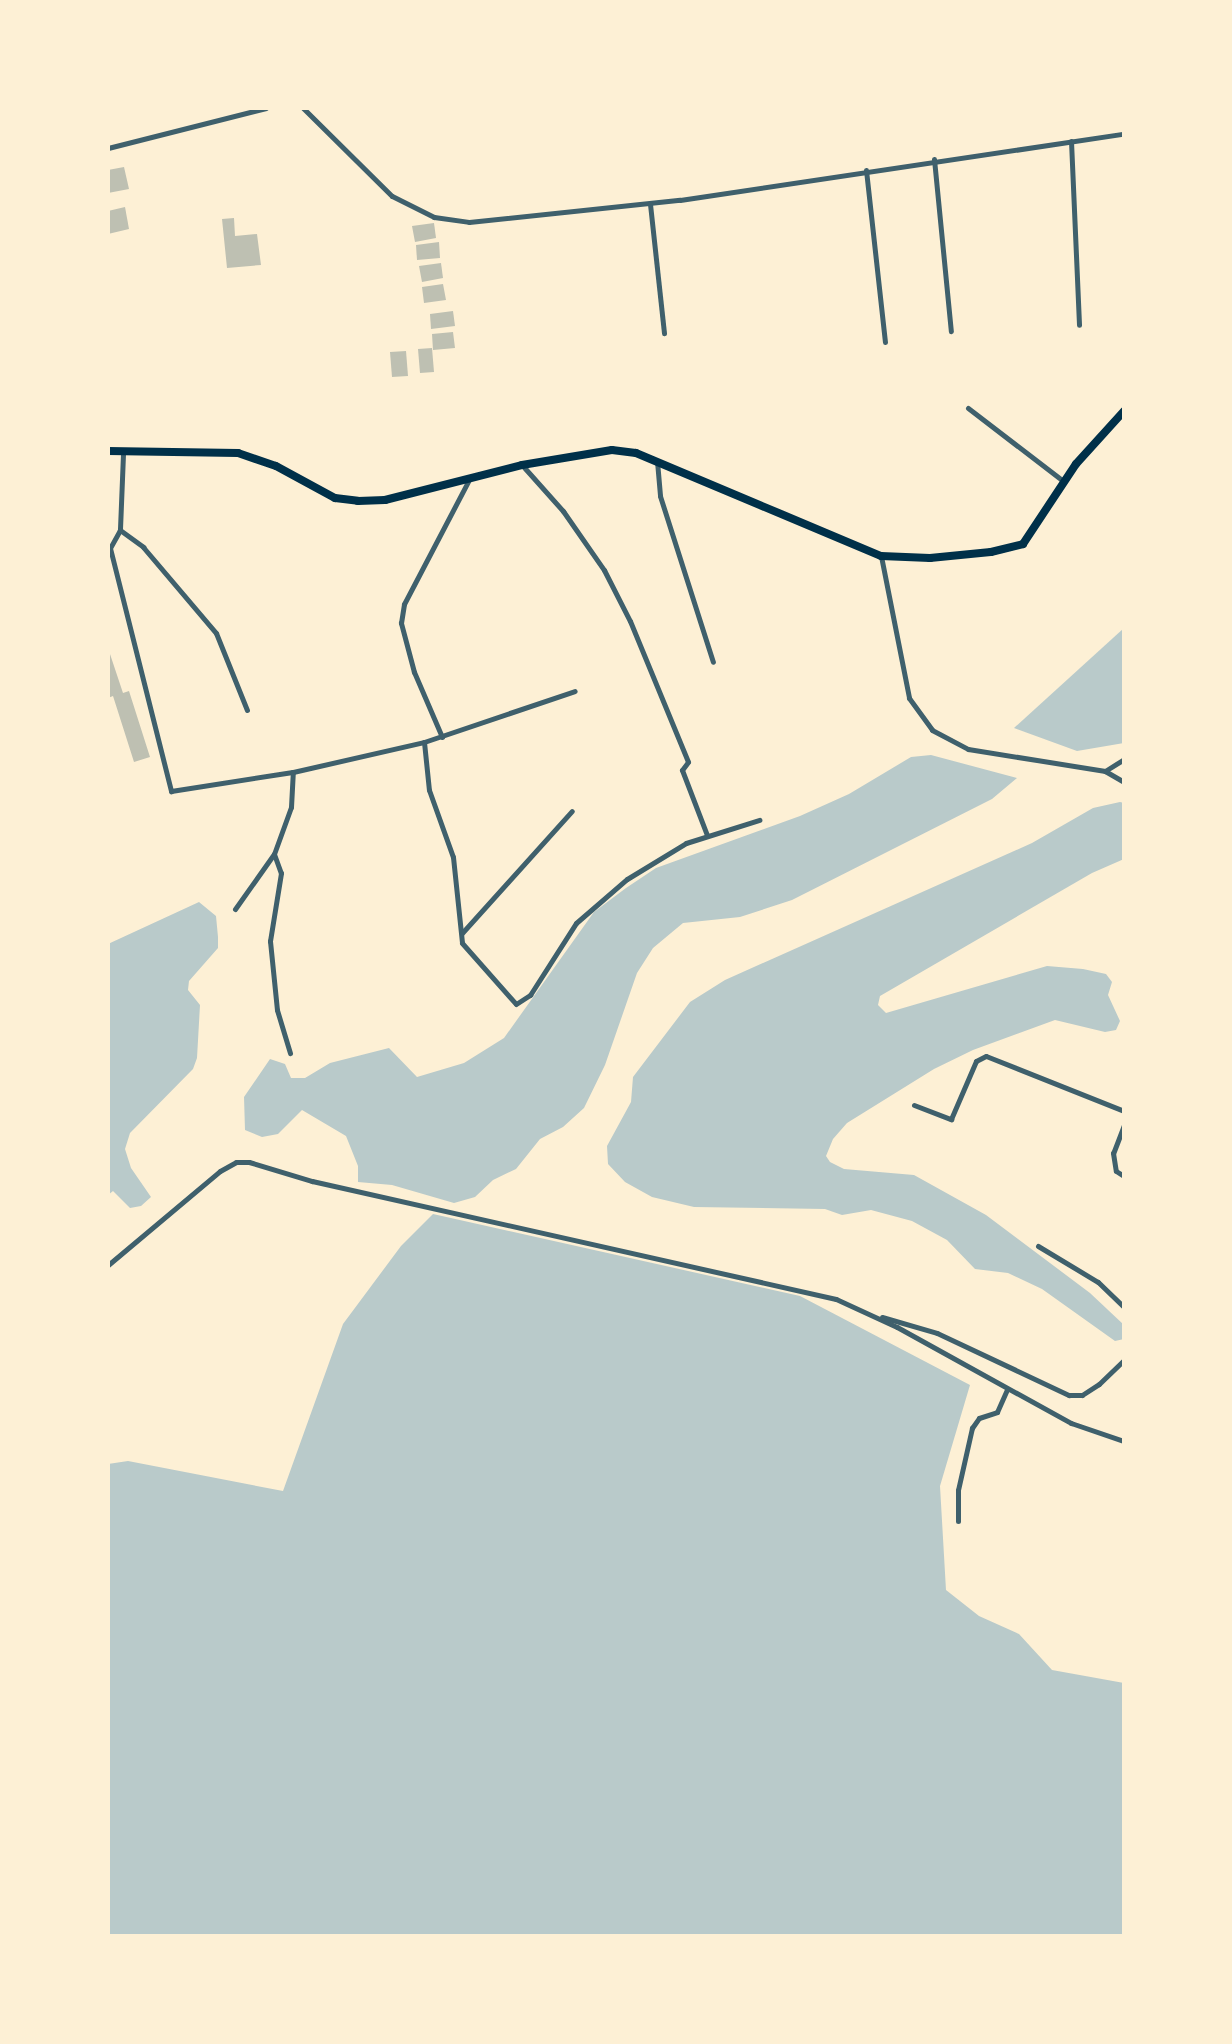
<!DOCTYPE html>
<html>
<head>
<meta charset="utf-8">
<style>
	body { margin:0 }
	#map { position:relative; width:1232px; height:2044px; overflow:hidden; background:#fdf0d5; font-family:Inter,sans-serif }
	div>[style] { position:absolute }
	[style*='--x'] { left:calc(var(--x)*1px); top:calc(var(--y)*1px); width:calc(var(--w)*1px); rotate:calc(var(--a)*1deg) }
	.green>* { inset:0; background:#b9caca }
	.building>* { inset:0; background:#bec0b2 }
	.minor>* { height:5px; margin:-2.5px; padding:0 2.5px; transform-origin:2.5px; border-radius:2.5px; background:#3f606c }
	.secondary>* { height:8px; margin:-4px; padding:0 4px; transform-origin:4px; border-radius:4px; background:#003049 }
	span { translate:-50% -50%; white-space:nowrap; text-align:center; line-height:1.15; -webkit-text-stroke:8px #fdf0d5; paint-order:stroke }
	.frame { position:absolute; inset:0; border:110px solid #fdf0d5; pointer-events:none }
</style>
</head>
<body>
<div id="map">
	<div class="green">
		<i style="clip-path:polygon(1124px 628px,1124px 743px,1077px 751px,1014px 728px)"></i>
		<i style="clip-path:polygon(931px 755px,1017px 778px,992px 799px,792px 900px,740px 917px,683px 923px,653px 948px,637px 973px,605px 1065px,584px 1108px,563px 1127px,540px 1139px,516px 1169px,493px 1180px,475px 1197px,454px 1203px,392px 1185px,358px 1182px,358px 1166px,346px 1136px,302px 1110px,278px 1134px,262px 1137px,245px 1130px,244px 1097px,270px 1059px,285px 1064px,291px 1078px,305px 1078px,330px 1063px,389px 1048px,417px 1077px,464px 1063px,504px 1038px,594px 912px,626px 888px,656px 868px,800px 816px,849px 794px,911px 757px)"></i>
		<i style="clip-path:polygon(1120px 802px,1124px 803px,1124px 859px,1092px 873px,880px 996px,878px 1005px,886px 1013px,1047px 966px,1083px 969px,1106px 974px,1112px 982px,1108px 995px,1120px 1021px,1116px 1030px,1105px 1032px,1055px 1020px,973px 1050px,934px 1069px,847px 1123px,833px 1139px,826px 1156px,830px 1162px,844px 1169px,914px 1175px,986px 1215px,1090px 1293px,1124px 1325px,1124px 1339px,1115px 1341px,1042px 1289px,1008px 1273px,975px 1269px,947px 1240px,912px 1221px,871px 1210px,842px 1215px,825px 1209px,694px 1207px,652px 1197px,625px 1182px,608px 1164px,607px 1146px,631px 1102px,633px 1077px,690px 1002px,725px 980px,1032px 843px,1093px 808px)"></i>
		<i style="clip-path:polygon(199px 902px,216px 916px,218px 937px,218px 948px,189px 981px,188px 990px,200px 1005px,197px 1058px,193px 1069px,130px 1133px,125px 1149px,131px 1168px,151px 1197px,141px 1206px,130px 1208px,113px 1191px,108px 1195px,108px 944px)"></i>
		<i style="clip-path:polygon(433px 1214px,800px 1296px,970px 1385px,940px 1486px,946px 1590px,979px 1616px,1019px 1634px,1052px 1670px,1124px 1683px,1124px 1936px,108px 1936px,108px 1464px,128px 1461px,283px 1491px,343px 1324px,401px 1246px)"></i>
	</div>
	<div class="building">
		<i style="clip-path:polygon(124px 167px,129px 189px,108px 193px,108px 170px)"></i>
		<i style="clip-path:polygon(125px 207px,129px 229px,108px 234px,108px 211px)"></i>
		<i style="clip-path:polygon(234px 218px,235px 236px,257px 234px,261px 265px,227px 268px,222px 219px)"></i>
		<i style="clip-path:polygon(434px 223px,436px 238px,415px 242px,412px 226px)"></i>
		<i style="clip-path:polygon(439px 242px,440px 258px,417px 260px,416px 245px)"></i>
		<i style="clip-path:polygon(441px 263px,443px 278px,422px 282px,419px 266px)"></i>
		<i style="clip-path:polygon(443px 284px,446px 300px,424px 303px,422px 287px)"></i>
		<i style="clip-path:polygon(453px 311px,455px 326px,431px 329px,430px 314px)"></i>
		<i style="clip-path:polygon(453px 332px,455px 348px,433px 350px,432px 334px)"></i>
		<i style="clip-path:polygon(432px 348px,434px 372px,420px 373px,418px 349px)"></i>
		<i style="clip-path:polygon(406px 351px,408px 376px,392px 377px,390px 352px)"></i>
		<i style="clip-path:polygon(108px 648px,123px 693px,129px 691px,150px 757px,134px 762px,113px 696px,108px 698px)"></i>
	</div>
	<div class="minor">
		<i style="--x:303;--y:108;--w:125;--a:44.7"></i>
		<i style="--x:392;--y:196;--w:47;--a:26.6"></i>
		<i style="--x:434;--y:217;--w:35;--a:8"></i>
		<i style="--x:469;--y:222;--w:212;--a:-6"></i>
		<i style="--x:680;--y:200;--w:449;--a:-8.5"></i>
		<i style="--x:1071;--y:141;--w:184;--a:87.5"></i>
		<i style="--x:108;--y:148;--w:163;--a:-14.2"></i>
		<i style="--x:934;--y:159;--w:173;--a:84.4"></i>
		<i style="--x:866;--y:170;--w:173;--a:83.7"></i>
		<i style="--x:650;--y:204;--w:130;--a:83.8"></i>
		<i style="--x:968;--y:408;--w:120;--a:37.5"></i>
		<i style="--x:123;--y:454;--w:76;--a:92.3"></i>
		<i style="--x:120;--y:530;--w:21;--a:119"></i>
		<i style="--x:110;--y:548;--w:251;--a:75.9"></i>
		<i style="--x:171;--y:791;--w:123;--a:-8.9"></i>
		<i style="--x:293;--y:772;--w:134;--a:-12.9"></i>
		<i style="--x:424;--y:742;--w:159;--a:-18.7"></i>
		<i style="--x:657;--y:461;--w:35;--a:85"></i>
		<i style="--x:660;--y:496;--w:174;--a:72.3"></i>
		<i style="--x:522;--y:465;--w:62;--a:48.3"></i>
		<i style="--x:563;--y:511;--w:72;--a:55.2"></i>
		<i style="--x:604;--y:570;--w:57;--a:63"></i>
		<i style="--x:630;--y:621;--w:152;--a:67.6"></i>
		<i style="--x:688;--y:762;--w:10;--a:127"></i>
		<i style="--x:682;--y:770;--w:70;--a:69"></i>
		<i style="--x:120;--y:530;--w:29;--a:36"></i>
		<i style="--x:143;--y:547;--w:113;--a:49.7"></i>
		<i style="--x:216;--y:633;--w:83;--a:68.1"></i>
		<i style="--x:881;--y:556;--w:145;--a:78.8"></i>
		<i style="--x:909;--y:698;--w:39;--a:54"></i>
		<i style="--x:932;--y:730;--w:41;--a:27.8"></i>
		<i style="--x:968;--y:749;--w:139;--a:9.1"></i>
		<i style="--x:1105;--y:771;--w:22;--a:30"></i>
		<i style="--x:442;--y:737;--w:71;--a:-113.3"></i>
		<i style="--x:414;--y:672;--w:51;--a:-104.9"></i>
		<i style="--x:401;--y:623;--w:19;--a:-81"></i>
		<i style="--x:404;--y:604;--w:142;--a:-62.4"></i>
		<i style="--x:424;--y:742;--w:48;--a:84.1"></i>
		<i style="--x:429;--y:790;--w:71;--a:70.3"></i>
		<i style="--x:453;--y:857;--w:86;--a:84"></i>
		<i style="--x:462;--y:943;--w:81;--a:48.5"></i>
		<i style="--x:516;--y:1004;--w:17;--a:-33"></i>
		<i style="--x:530;--y:995;--w:85;--a:-57.4"></i>
		<i style="--x:576;--y:923;--w:67;--a:-40.8"></i>
		<i style="--x:627;--y:879;--w:69;--a:-31.4"></i>
		<i style="--x:686;--y:843;--w:77;--a:-17.5"></i>
		<i style="--x:1105;--y:771;--w:22;--a:-32"></i>
		<i style="--x:274;--y:854;--w:20;--a:70"></i>
		<i style="--x:281;--y:873;--w:69;--a:99.2"></i>
		<i style="--x:270;--y:941;--w:69;--a:84.2"></i>
		<i style="--x:277;--y:1010;--w:45;--a:73.2"></i>
		<i style="--x:235;--y:909;--w:67;--a:-54.7"></i>
		<i style="--x:274;--y:854;--w:50;--a:-70.1"></i>
		<i style="--x:291;--y:807;--w:35;--a:-87"></i>
		<i style="--x:462;--y:933;--w:164;--a:-48"></i>
		<i style="--x:914;--y:1105;--w:40;--a:21"></i>
		<i style="--x:951;--y:1119;--w:63;--a:-66.7"></i>
		<i style="--x:976;--y:1061;--w:11;--a:-27"></i>
		<i style="--x:986;--y:1056;--w:149;--a:21.7"></i>
		<i style="--x:1124;--y:1125;--w:30;--a:111"></i>
		<i style="--x:1113;--y:1153;--w:18;--a:81"></i>
		<i style="--x:1116;--y:1171;--w:9;--a:32"></i>
		<i style="--x:1038;--y:1246;--w:70;--a:31"></i>
		<i style="--x:1098;--y:1282;--w:36;--a:44"></i>
		<i style="--x:108;--y:1265;--w:146;--a:-40"></i>
		<i style="--x:220;--y:1171;--w:18;--a:-29"></i>
		<i style="--x:236;--y:1162;--w:13;--a:0"></i>
		<i style="--x:249;--y:1162;--w:66;--a:16.8"></i>
		<i style="--x:312;--y:1181;--w:537;--a:12.69"></i>
		<i style="--x:836;--y:1299;--w:67;--a:24.7"></i>
		<i style="--x:897;--y:1327;--w:199;--a:28.9"></i>
		<i style="--x:1071;--y:1423;--w:56;--a:18.8"></i>
		<i style="--x:882;--y:1317;--w:57;--a:16.2"></i>
		<i style="--x:937;--y:1333;--w:146;--a:25.2"></i>
		<i style="--x:1069;--y:1395;--w:13;--a:0"></i>
		<i style="--x:1082;--y:1395;--w:20;--a:-33"></i>
		<i style="--x:1099;--y:1384;--w:35;--a:-44"></i>
		<i style="--x:958;--y:1521;--w:31;--a:-90"></i>
		<i style="--x:958;--y:1490;--w:64;--a:-77.3"></i>
		<i style="--x:972;--y:1428;--w:12;--a:-55"></i>
		<i style="--x:979;--y:1418;--w:19;--a:-18"></i>
		<i style="--x:997;--y:1412;--w:24;--a:-66"></i>
	</div>
	<div class="secondary">
		<i style="--x:108;--y:451;--w:130;--a:0.9"></i>
		<i style="--x:238;--y:453;--w:40;--a:18.9"></i>
		<i style="--x:276;--y:466;--w:67;--a:28.5"></i>
		<i style="--x:335;--y:498;--w:23;--a:7"></i>
		<i style="--x:358;--y:501;--w:27;--a:-2"></i>
		<i style="--x:385;--y:500;--w:141;--a:-14.3"></i>
		<i style="--x:522;--y:465;--w:91;--a:-9.5"></i>
		<i style="--x:612;--y:450;--w:24;--a:7"></i>
		<i style="--x:636;--y:453;--w:266;--a:22.8"></i>
		<i style="--x:881;--y:556;--w:49;--a:2.3"></i>
		<i style="--x:930;--y:558;--w:61;--a:-5.6"></i>
		<i style="--x:991;--y:552;--w:33;--a:-14"></i>
		<i style="--x:1023;--y:544;--w:96;--a:-56.5"></i>
		<i style="--x:1076;--y:464;--w:72;--a:-47.8"></i>
	</div>
	<div class="frame"></div>
</div>
</body>
</html>
